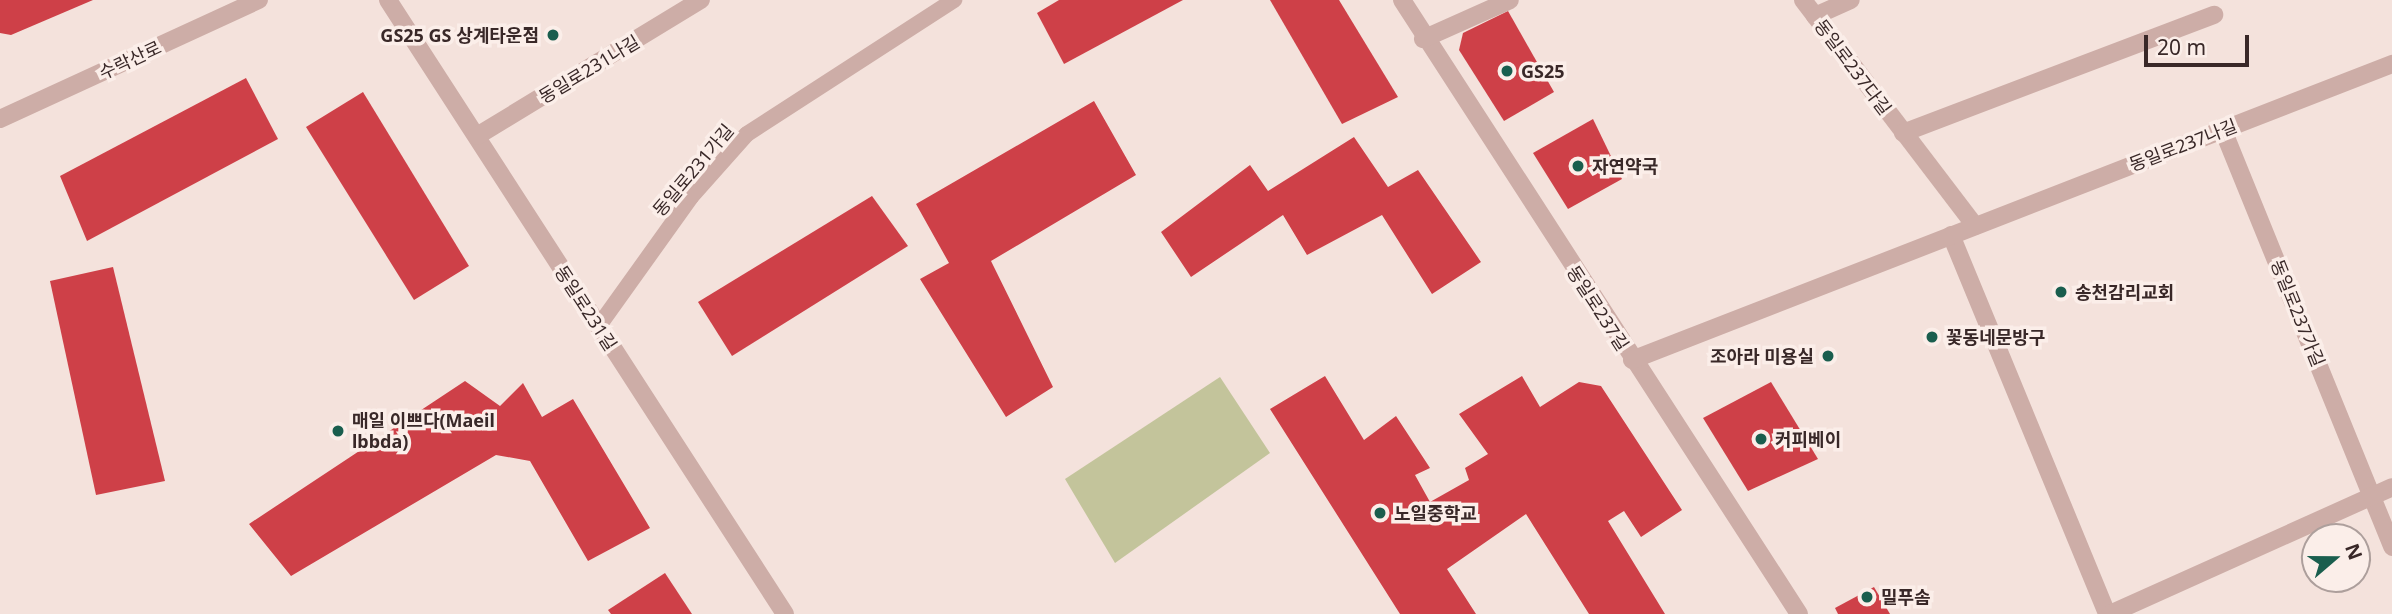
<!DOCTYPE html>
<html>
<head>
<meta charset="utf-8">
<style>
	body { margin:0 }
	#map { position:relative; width:2392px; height:614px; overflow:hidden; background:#f4e2dc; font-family:"Noto Sans","Noto Sans KR",sans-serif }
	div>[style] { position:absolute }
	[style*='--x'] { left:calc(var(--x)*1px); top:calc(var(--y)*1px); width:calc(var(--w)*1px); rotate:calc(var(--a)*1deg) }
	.green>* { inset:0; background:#c3c49b }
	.building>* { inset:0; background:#ce4048 }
	.service>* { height:16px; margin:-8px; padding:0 8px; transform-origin:8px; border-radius:8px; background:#cdada7 }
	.minor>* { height:18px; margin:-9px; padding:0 9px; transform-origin:9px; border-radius:9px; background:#cdada7 }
	.dots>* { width:19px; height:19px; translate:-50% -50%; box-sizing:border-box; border:4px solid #fbeee9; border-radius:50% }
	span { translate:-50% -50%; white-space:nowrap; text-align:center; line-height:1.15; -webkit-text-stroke:7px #fbeee9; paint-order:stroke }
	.poi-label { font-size:18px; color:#392828; font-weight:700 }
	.right { translate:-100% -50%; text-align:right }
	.left { translate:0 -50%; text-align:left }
	.street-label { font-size:18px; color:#392828 }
	.north { position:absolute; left:2301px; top:523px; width:70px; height:70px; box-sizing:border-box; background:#fbeee9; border:2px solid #ad9f9c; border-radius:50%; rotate:70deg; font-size:19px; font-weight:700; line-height:28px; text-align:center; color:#392828 }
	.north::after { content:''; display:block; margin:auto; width:24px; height:32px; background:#1a5e4e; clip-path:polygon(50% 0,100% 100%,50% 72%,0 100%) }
	.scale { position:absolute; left:2144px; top:35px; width:105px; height:32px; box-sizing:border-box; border:4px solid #392828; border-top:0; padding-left:9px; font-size:21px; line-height:24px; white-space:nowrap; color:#392828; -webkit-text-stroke:5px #fbeee9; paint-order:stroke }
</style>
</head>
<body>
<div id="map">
	<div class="green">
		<i style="clip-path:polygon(1220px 377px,1270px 453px,1115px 563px,1065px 479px)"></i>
	</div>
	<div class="building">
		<i style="clip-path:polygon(0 0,93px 0,11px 35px,0 33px)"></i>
		<i style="clip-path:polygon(1059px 0,1183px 0,1064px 64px,1037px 13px)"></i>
		<i style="clip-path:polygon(1270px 0,1339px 0,1398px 97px,1342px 124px)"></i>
		<i style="clip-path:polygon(1508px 11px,1554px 92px,1504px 121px,1459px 50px,1463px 33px)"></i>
		<i style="clip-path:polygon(246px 78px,278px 139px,87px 241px,60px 176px)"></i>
		<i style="clip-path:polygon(363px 92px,469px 266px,414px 300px,306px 127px)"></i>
		<i style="clip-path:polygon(1094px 101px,1136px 175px,991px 261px,1053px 387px,1006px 417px,920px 279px,949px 263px,916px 204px)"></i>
		<i style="clip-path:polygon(1593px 119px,1622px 179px,1568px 209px,1533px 153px)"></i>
		<i style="clip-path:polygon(1354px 137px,1388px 187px,1418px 170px,1481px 262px,1432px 294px,1382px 215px,1307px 255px,1283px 215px,1191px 277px,1161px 232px,1250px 165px,1268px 191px)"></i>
		<i style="clip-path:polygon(872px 196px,908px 246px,732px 356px,698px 302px)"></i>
		<i style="clip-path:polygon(113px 267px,165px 481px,96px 495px,50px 281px)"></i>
		<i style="clip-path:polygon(1325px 376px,1364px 440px,1396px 416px,1430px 468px,1415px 475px,1430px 502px,1469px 480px,1465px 468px,1488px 454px,1459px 414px,1522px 376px,1540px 407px,1579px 382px,1601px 386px,1682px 510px,1641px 537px,1624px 511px,1608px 521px,1665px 614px,1589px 614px,1526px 514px,1447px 569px,1476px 614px,1400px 614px,1270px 409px)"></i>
		<i style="clip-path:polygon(465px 381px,500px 406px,523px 383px,542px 417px,573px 399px,650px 528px,588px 561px,530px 461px,496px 455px,291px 576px,249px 524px)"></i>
		<i style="clip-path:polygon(1771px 382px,1818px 459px,1748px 491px,1703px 418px)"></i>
		<i style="clip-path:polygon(665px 573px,692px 614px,611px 614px,608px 610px)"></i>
		<i style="clip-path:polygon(1874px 587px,1890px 614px,1838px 614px,1835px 608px)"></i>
	</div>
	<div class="service">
		<i style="--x:598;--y:327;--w:160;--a:-54.4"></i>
		<i style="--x:691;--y:197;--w:84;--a:-48.4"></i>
		<i style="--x:747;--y:134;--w:247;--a:-32.9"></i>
	</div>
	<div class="minor">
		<i style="--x:388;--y:0;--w:731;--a:57.11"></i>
		<i style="--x:1402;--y:0;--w:731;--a:57.11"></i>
		<i style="--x:1803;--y:0;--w:284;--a:52.7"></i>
		<i style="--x:1815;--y:16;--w:39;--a:-24"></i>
		<i style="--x:1423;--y:39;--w:95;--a:-24.1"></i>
		<i style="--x:0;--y:119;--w:285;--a:-24.7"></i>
		<i style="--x:2223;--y:130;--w:450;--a:67.9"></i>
		<i style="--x:1903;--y:133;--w:333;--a:-20.8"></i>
		<i style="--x:477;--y:136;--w:262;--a:-31.3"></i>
		<i style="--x:1951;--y:235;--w:410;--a:67.6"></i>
		<i style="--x:1632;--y:360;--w:816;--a:-21.28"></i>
		<i style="--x:2110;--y:614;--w:309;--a:-24.2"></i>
	</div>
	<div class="dots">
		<i style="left:553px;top:35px;background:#1a5e4e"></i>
		<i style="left:1507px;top:71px;background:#1a5e4e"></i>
		<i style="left:1578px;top:166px;background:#1a5e4e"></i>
		<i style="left:2061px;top:292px;background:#1a5e4e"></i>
		<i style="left:1932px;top:337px;background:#1a5e4e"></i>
		<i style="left:1828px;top:356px;background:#1a5e4e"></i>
		<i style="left:338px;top:431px;background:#1a5e4e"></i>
		<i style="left:1761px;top:439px;background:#1a5e4e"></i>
		<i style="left:1380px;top:513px;background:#1a5e4e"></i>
		<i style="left:1867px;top:597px;background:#1a5e4e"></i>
	</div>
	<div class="poi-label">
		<span class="right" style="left:539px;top:35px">GS25 GS 상계타운점</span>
		<span class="left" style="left:1521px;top:71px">GS25</span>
		<span class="left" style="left:1592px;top:166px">자연약국</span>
		<span class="left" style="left:2075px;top:292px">송천감리교회</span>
		<span class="left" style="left:1946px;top:337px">꽃동네문방구</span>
		<span class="right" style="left:1814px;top:356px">조아라 미용실</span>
		<span class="left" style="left:352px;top:431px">매일 이쁘다(Maeil<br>lbbda)</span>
		<span class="left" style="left:1775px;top:439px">커피베이</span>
		<span class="left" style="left:1394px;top:513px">노일중학교</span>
		<span class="left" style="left:1881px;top:597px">밀푸솜</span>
	</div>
	<div class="street-label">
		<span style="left:130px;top:60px;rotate:-25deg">수락산로</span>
		<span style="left:1853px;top:67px;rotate:53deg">동일로237다길</span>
		<span style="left:589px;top:69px;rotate:-31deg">동일로231나길</span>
		<span style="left:2183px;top:145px;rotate:-21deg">동일로237나길</span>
		<span style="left:693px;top:170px;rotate:-50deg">동일로231가길</span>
		<span style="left:586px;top:308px;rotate:57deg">동일로231길</span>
		<span style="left:1598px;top:308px;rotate:57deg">동일로237길</span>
		<span style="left:2298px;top:313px;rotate:68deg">동일로237가길</span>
	</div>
	<div class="north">N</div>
	<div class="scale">20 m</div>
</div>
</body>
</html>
